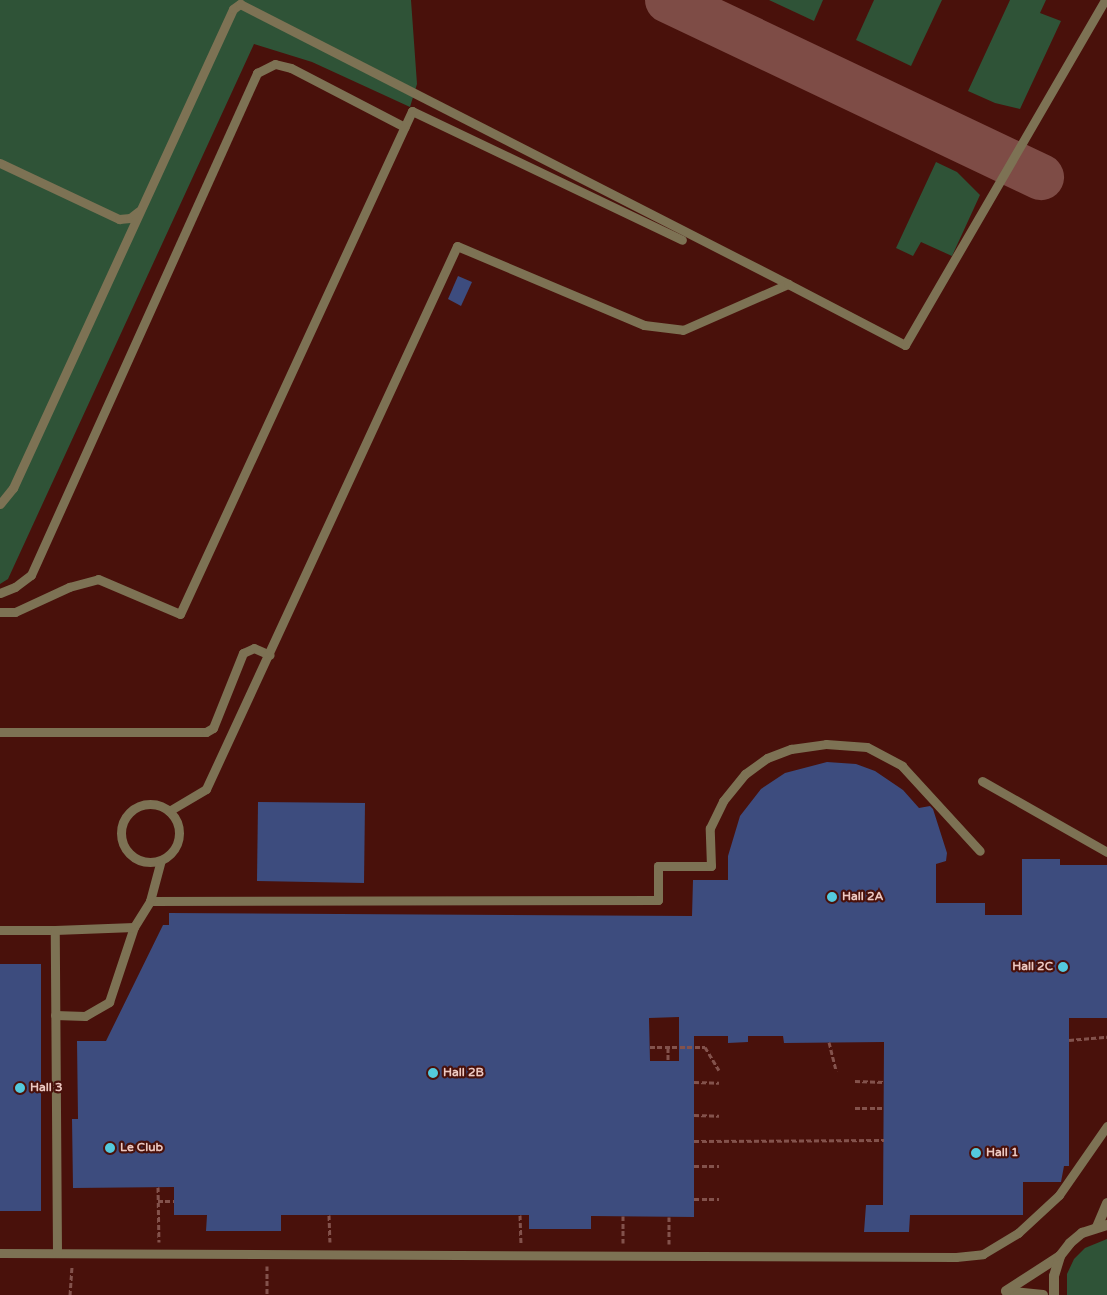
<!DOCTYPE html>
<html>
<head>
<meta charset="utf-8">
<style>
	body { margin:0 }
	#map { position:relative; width:1107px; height:1295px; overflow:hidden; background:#49110b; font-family:"Varela Round",sans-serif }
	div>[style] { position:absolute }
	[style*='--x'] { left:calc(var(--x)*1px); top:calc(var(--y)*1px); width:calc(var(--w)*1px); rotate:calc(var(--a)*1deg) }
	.green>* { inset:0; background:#2f5337 }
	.taxiway>* { height:46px; margin:-23px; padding:0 23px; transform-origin:23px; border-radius:23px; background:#7e4c46 }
	.building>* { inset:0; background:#3d4c7e }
	.path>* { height:3px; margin-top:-1.5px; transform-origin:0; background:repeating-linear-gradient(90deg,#83524c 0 5px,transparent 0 7.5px) }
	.lane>* { height:9px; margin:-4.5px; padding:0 4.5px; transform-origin:4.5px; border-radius:4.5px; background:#7d7254 }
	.lane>.ring { margin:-4.5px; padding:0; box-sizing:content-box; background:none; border:9px solid #7d7254; border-radius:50% }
	.street>* { height:10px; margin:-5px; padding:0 5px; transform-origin:5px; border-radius:5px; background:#7d7254 }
	.dots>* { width:14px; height:14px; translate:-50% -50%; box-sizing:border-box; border:2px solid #49110b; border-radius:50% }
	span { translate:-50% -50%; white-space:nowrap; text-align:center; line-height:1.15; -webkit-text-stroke:4.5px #49110b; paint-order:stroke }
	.poi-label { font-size:12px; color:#edc9c2; font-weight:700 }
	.left { translate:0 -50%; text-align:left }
	.right { translate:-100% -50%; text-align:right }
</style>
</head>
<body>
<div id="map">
	<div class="green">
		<i style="clip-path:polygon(0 0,411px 0,417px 84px,410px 107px,312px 62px,254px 44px,8px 579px,0 584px)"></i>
		<i style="clip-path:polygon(769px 0,823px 0,814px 21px)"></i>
		<i style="clip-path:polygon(874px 0,942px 0,911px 66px,856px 40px)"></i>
		<i style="clip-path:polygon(1010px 0,1046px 0,1040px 13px,1061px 21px,1020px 109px,995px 103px,968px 91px)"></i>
		<i style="clip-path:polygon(936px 162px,957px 172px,980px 195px,952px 256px,921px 242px,913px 256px,896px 248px)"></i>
		<i style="clip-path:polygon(1107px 1239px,1107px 1295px,1067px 1295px,1067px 1274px,1074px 1259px,1085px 1248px)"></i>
	</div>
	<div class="taxiway">
		<i style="--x:668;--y:0;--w:413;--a:25.4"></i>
	</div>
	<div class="building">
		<i style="clip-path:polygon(458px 276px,472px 282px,461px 306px,448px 299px)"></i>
		<i style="clip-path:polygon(evenodd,827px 762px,856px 764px,875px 771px,903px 790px,919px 808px,930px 806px,933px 809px,947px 853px,946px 861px,936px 864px,936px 903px,985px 903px,985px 915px,1022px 915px,1022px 859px,1060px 859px,1060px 865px,1107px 865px,1107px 1018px,1069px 1018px,1069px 1166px,1064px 1166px,1061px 1182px,1023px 1182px,1023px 1215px,910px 1215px,909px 1232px,864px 1232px,866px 1205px,883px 1205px,884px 1042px,784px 1043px,783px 1036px,748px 1036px,748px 1042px,728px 1043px,728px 1036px,694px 1036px,694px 1217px,591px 1216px,591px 1229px,529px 1229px,529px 1215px,281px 1215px,281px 1231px,206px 1231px,207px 1215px,174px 1215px,174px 1187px,73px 1188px,72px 1119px,78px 1119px,77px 1041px,106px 1041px,163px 925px,169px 925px,169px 913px,692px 916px,693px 880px,728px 880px,728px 856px,740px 816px,761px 789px,785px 773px,827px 762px,679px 1017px,679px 1061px,650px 1061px,649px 1018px,679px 1017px)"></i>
		<i style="clip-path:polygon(258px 802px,365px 803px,364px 883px,257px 881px)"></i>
		<i style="clip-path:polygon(0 964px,41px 964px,41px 1211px,0 1211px)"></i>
	</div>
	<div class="path">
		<i style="--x:1069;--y:1040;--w:38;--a:-5"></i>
		<i style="--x:829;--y:1042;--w:30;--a:76"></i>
		<i style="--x:650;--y:1047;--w:55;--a:0"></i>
		<i style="--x:705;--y:1047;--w:27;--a:59"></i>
		<i style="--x:668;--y:1047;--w:14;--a:90"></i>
		<i style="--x:855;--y:1081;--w:29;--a:2"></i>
		<i style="--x:694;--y:1082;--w:25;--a:2"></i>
		<i style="--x:855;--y:1108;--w:29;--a:0"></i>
		<i style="--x:694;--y:1115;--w:25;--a:2"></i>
		<i style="--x:694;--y:1141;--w:190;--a:-0.3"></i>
		<i style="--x:694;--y:1166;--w:25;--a:0"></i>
		<i style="--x:158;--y:1187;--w:55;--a:89"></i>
		<i style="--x:694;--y:1199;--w:25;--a:0"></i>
		<i style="--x:158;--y:1201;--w:16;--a:0"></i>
		<i style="--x:329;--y:1215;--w:27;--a:88"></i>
		<i style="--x:520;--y:1215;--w:29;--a:88"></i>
		<i style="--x:623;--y:1243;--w:27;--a:-90"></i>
		<i style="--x:669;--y:1244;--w:27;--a:-90"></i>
		<i style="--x:267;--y:1266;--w:29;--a:90"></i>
		<i style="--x:70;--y:1295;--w:29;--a:-86"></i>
	</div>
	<div class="lane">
		<i style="--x:0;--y:163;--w:132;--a:25.2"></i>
		<i style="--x:119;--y:219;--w:11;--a:-5"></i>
		<i style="--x:130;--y:218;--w:11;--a:-38"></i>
		<i style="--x:0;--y:504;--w:21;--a:-51"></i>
		<i style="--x:13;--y:488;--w:527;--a:-65.33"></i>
		<i style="--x:233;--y:9;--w:9;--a:-36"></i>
		<i style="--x:240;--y:4;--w:615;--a:27.06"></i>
		<i style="--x:0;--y:593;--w:16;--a:-22"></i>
		<i style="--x:15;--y:587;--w:20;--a:-37"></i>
		<i style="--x:31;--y:575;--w:551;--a:-65.76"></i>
		<i style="--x:257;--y:73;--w:20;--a:-27"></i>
		<i style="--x:275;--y:64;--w:16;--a:14"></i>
		<i style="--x:291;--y:68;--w:128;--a:27.4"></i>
		<i style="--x:0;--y:612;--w:15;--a:0"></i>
		<i style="--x:15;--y:612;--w:60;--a:-24.8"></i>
		<i style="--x:69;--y:587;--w:30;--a:-15"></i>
		<i style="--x:98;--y:579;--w:89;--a:23.1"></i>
		<i style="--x:180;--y:614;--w:554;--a:-65.24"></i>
		<i style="--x:412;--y:111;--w:299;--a:25.5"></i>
		<i style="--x:0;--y:732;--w:206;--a:0"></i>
		<i style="--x:206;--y:732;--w:8;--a:-30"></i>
		<i style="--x:213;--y:728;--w:81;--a:-68.2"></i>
		<i style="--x:243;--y:653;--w:12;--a:-24"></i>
		<i style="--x:254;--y:648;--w:17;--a:24"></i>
		<i style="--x:982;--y:781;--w:144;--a:29.6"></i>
		<i class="ring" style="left:121px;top:804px;width:49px;height:49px"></i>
		<i style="--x:169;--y:811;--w:43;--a:-30.7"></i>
		<i style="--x:206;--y:789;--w:598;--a:-65.19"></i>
		<i style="--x:457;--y:246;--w:203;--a:22.9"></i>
		<i style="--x:644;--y:325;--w:39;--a:7"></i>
		<i style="--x:683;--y:330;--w:115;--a:-23.7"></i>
		<i style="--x:788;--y:284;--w:132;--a:27.5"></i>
		<i style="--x:905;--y:345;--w:399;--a:-59.9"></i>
		<i style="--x:150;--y:901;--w:508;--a:-0.11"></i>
		<i style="--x:658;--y:900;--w:34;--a:-90"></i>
		<i style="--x:658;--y:866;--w:53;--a:0"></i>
		<i style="--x:711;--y:866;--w:38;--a:-92"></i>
		<i style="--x:710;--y:828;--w:30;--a:-64"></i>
		<i style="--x:723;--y:801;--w:35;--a:-51"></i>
		<i style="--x:745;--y:774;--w:27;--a:-36"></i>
		<i style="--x:767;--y:758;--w:26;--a:-21"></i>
		<i style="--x:791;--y:749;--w:35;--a:-8"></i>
		<i style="--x:826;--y:744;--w:41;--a:4.2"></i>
		<i style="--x:867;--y:747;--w:40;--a:28"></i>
		<i style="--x:902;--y:766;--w:115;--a:47.5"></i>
		<i style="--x:0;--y:930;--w:55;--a:0"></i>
		<i style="--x:55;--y:1015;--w:30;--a:2"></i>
		<i style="--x:85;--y:1016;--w:28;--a:-30"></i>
		<i style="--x:109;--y:1002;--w:79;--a:-71.6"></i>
		<i style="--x:134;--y:927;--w:31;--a:-58"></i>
		<i style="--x:150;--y:901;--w:42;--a:-75"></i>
		<i style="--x:0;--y:1253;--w:956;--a:0.24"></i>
		<i style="--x:956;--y:1257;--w:27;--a:-6"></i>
		<i style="--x:983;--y:1254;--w:41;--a:-31"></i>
		<i style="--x:1018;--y:1233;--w:56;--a:-42.8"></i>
		<i style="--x:1059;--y:1195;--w:84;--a:-55.2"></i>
		<i style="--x:57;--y:1253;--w:323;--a:-90.4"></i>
		<i style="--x:55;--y:930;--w:79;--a:-2.2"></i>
	</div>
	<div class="street">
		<i style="--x:1097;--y:1227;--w:26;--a:-67"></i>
		<i style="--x:1043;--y:1295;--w:37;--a:-174"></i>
		<i style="--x:1006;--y:1291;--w:64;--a:-32.9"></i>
		<i style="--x:1054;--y:1295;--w:19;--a:-90"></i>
		<i style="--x:1054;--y:1276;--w:21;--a:-73"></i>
		<i style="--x:1060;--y:1256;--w:16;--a:-52"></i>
		<i style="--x:1070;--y:1243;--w:16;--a:-40"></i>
		<i style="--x:1082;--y:1233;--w:26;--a:-18"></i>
	</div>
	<div class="dots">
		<i style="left:832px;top:897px;background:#54cadd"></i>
		<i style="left:1063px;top:967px;background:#54cadd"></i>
		<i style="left:433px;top:1073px;background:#54cadd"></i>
		<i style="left:20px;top:1088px;background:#54cadd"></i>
		<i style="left:110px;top:1148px;background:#54cadd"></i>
		<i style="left:976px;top:1153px;background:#54cadd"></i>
	</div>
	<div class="poi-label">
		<span class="left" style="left:842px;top:897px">Hall 2A</span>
		<span class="right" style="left:1053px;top:967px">Hall 2C</span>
		<span class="left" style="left:443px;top:1073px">Hall 2B</span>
		<span class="left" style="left:30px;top:1088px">Hall 3</span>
		<span class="left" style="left:120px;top:1148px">Le Club</span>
		<span class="left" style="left:986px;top:1153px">Hall 1</span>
	</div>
</div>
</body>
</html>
